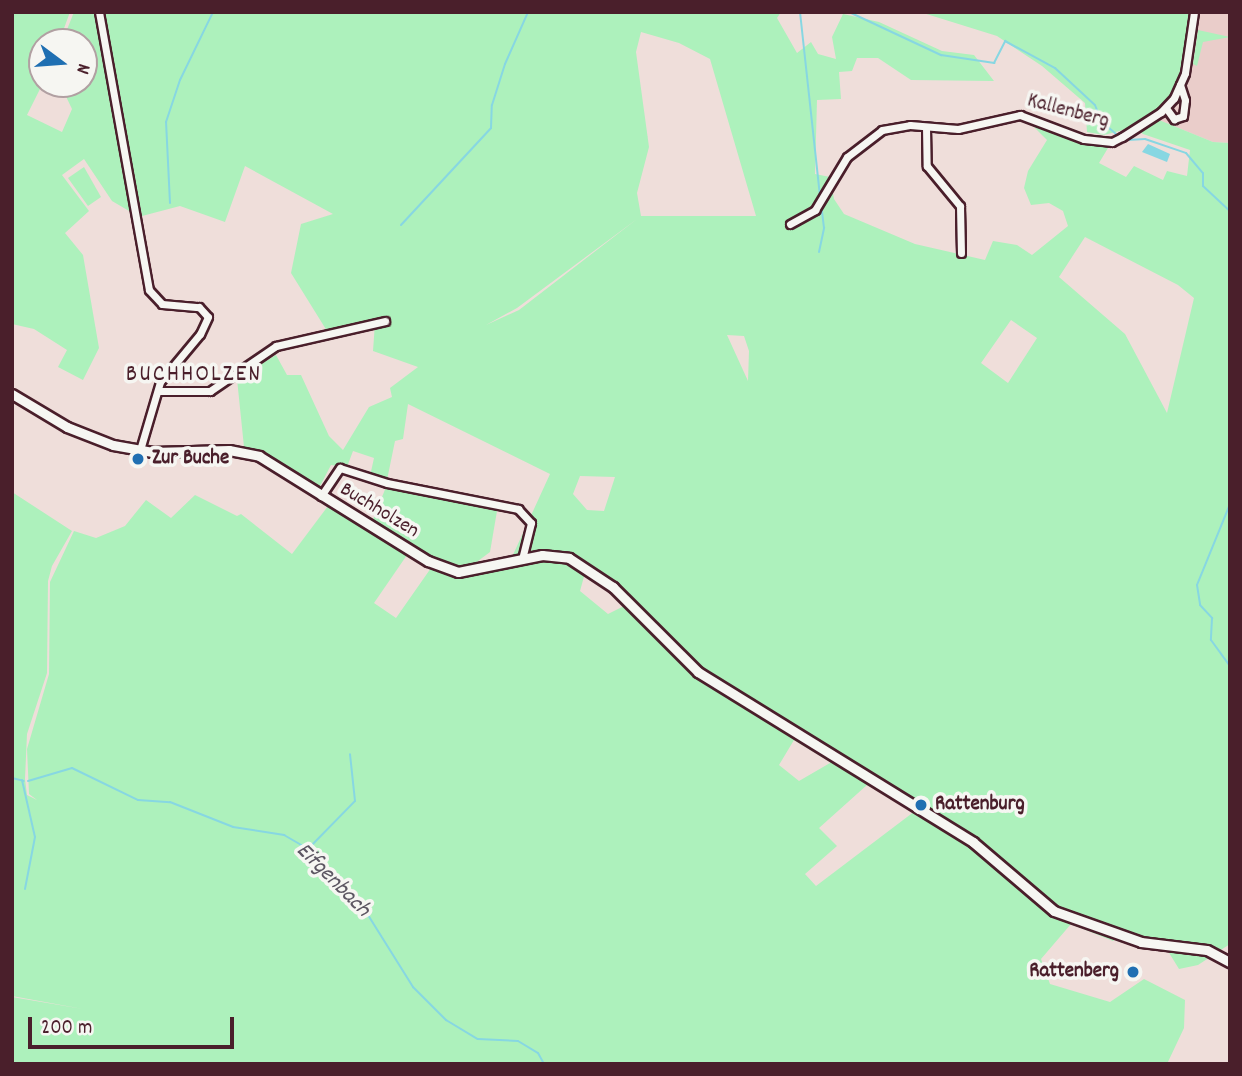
<!DOCTYPE html>
<html>
<head>
<meta charset="utf-8">
<style>
	body { margin:0 }
	#map { position:relative; width:1242px; height:1076px; overflow:hidden; background:#efdeda; font-family:Dekko,sans-serif }
	div>[style] { position:absolute }
	[style*='--x'] { left:calc(var(--x)*1px); top:calc(var(--y)*1px); width:calc(var(--w)*1px); rotate:calc(var(--a)*1deg) }
	.built>* { inset:0; background:#eacdca }
	.green>* { inset:0; background:#adf1bc }
	.water>* { inset:0; background:#87d7e2 }
	.stream>* { height:2px; margin:-1px; padding:0 1px; transform-origin:1px; border-radius:1px; background:#87d7e2 }
	.roads { filter:drop-shadow(2px 0 #4a1f2b) drop-shadow(-2px 0 #4a1f2b) drop-shadow(0 2px #4a1f2b) drop-shadow(0 -2px #4a1f2b) }
	.minor>* { height:7px; margin:-3.5px; padding:0 3.5px; transform-origin:3.5px; border-radius:3.5px; background:#f6f6f2 }
	.tertiary>* { height:9px; margin:-4.5px; padding:0 4.5px; transform-origin:4.5px; border-radius:4.5px; background:#f6f6f2 }
	.dots>* { width:19px; height:19px; translate:-50% -50%; box-sizing:border-box; border:4px solid #f6f6f2; border-radius:50% }
	span { translate:-50% -50%; white-space:nowrap; text-align:center; line-height:1.15; -webkit-text-stroke:7px #f6f6f2; paint-order:stroke }
	.street-label { font-size:21px; color:#4a1f2b }
	.poi-label { font-size:21px; color:#4a1f2b; font-weight:700 }
	.left { translate:0 -50%; text-align:left }
	.right { translate:-100% -50%; text-align:right }
	.water-label { font-size:23px; color:#5c5662; font-style:italic }
	.quarter-label { font-size:24px; color:#4a1f2b; letter-spacing:2px }
	.frame { position:absolute; inset:0; border:14px solid #4a1f2b; pointer-events:none }
	.north { position:absolute; left:28px; top:28px; width:70px; height:70px; box-sizing:border-box; background:#f6f6f2; border:2px solid #b1a0a2; border-radius:50%; rotate:106deg; font-size:19px; font-weight:700; line-height:28px; text-align:center; color:#4a1f2b }
	.north::after { content:''; display:block; margin:auto; width:24px; height:32px; background:#1f6fb2; clip-path:polygon(50% 0,100% 100%,50% 72%,0 100%) }
	.scale { position:absolute; left:28px; top:1017px; width:206px; height:32px; box-sizing:border-box; border:4px solid #4a1f2b; border-top:0; padding-left:9px; font-size:21px; line-height:24px; white-space:nowrap; color:#4a1f2b; -webkit-text-stroke:5px #f6f6f2; paint-order:stroke }
</style>
</head>
<body>
<div id="map">
	<div class="built">
		<i style="clip-path:polygon(1190px 12px,1230px 12px,1230px 143px,1213px 142px,1159px 120px,1181px 71px)"></i>
	</div>
	<div class="green">
		<i style="clip-path:polygon(12px 12px,70px 12px,59px 42px,42px 42px,42px 85px,27px 115px,62px 132px,72px 109px,60px 84px,84px 84px,84px 42px,62px 42px,74px 12px,97px 12px,136px 215px,112px 201px,84px 159px,62px 175px,89px 211px,65px 233px,83px 255px,99px 348px,83px 380px,58px 367px,67px 350px,34px 329px,12px 324px)"></i>
		<i style="clip-path:polygon(evenodd,102px 12px,781px 12px,777px 18px,797px 53px,811px 42px,818px 54px,836px 59px,832px 37px,843px 14px,879px 22px,942px 51px,974px 55px,994px 81px,911px 80px,878px 58px,857px 58px,852px 71px,839px 72px,841px 99px,817px 100px,815px 174px,830px 177px,834px 199px,844px 214px,915px 244px,985px 260px,993px 241px,1017px 245px,1032px 255px,1068px 226px,1063px 211px,1049px 203px,1031px 205px,1024px 188px,1028px 171px,1047px 140px,1027px 120px,1108px 148px,1099px 163px,1126px 177px,1134px 166px,1163px 180px,1167px 171px,1187px 176px,1190px 150px,1143px 134px,1135px 127px,1104px 135px,1087px 132px,1085px 103px,1042px 66px,997px 36px,920px 12px,1190px 12px,1181px 71px,1159px 120px,1213px 142px,1230px 143px,1230px 944px,1198px 965px,1179px 969px,1163px 943px,1122px 933px,1113px 941px,1071px 924px,1041px 959px,1050px 984px,1110px 1002px,1144px 979px,1185px 1000px,1184px 1028px,1167px 1064px,12px 1064px,12px 997px,83px 1009px,12px 996px,12px 492px,72px 531px,52px 566px,48px 581px,47px 673px,27px 734px,25px 779px,27px 795px,37px 800px,29px 794px,27px 749px,49px 674px,50px 582px,74px 531px,96px 538px,125px 526px,146px 500px,171px 518px,195px 495px,237px 516px,241px 514px,292px 554px,328px 506px,407px 555px,374px 603px,396px 618px,431px 568px,457px 574px,507px 568px,550px 474px,408px 404px,403px 439px,395px 441px,387px 480px,370px 476px,374px 458px,353px 451px,347px 467px,331px 465px,318px 490px,274px 458px,244px 447px,237px 379px,276px 355px,287px 375px,301px 375px,329px 436px,343px 450px,369px 407px,392px 397px,390px 388px,418px 367px,373px 351px,375px 323px,327px 331px,291px 273px,301px 224px,333px 214px,245px 166px,225px 222px,180px 206px,142px 216px,102px 12px,641px 32px,679px 43px,710px 59px,756px 216px,641px 216px,637px 193px,649px 147px,636px 52px,641px 32px,102px 12px,637px 219px,519px 310px,486px 325px,517px 308px,637px 219px,102px 12px,1085px 237px,1178px 285px,1194px 298px,1167px 413px,1125px 334px,1059px 277px,1085px 237px,102px 12px,1011px 320px,1037px 338px,1008px 383px,981px 363px,1011px 320px,102px 12px,727px 335px,744px 336px,749px 351px,748px 381px,727px 335px,102px 12px,580px 476px,615px 477px,604px 511px,587px 510px,573px 494px,580px 476px,102px 12px,585px 573px,606px 584px,626px 605px,608px 614px,580px 591px,585px 573px,102px 12px,794px 740px,830px 762px,830px 763px,799px 781px,779px 765px,794px 740px,102px 12px,867px 785px,915px 811px,816px 886px,805px 874px,837px 846px,819px 828px,867px 785px)"></i>
		<i style="clip-path:polygon(1198px 30px,1230px 37px,1203px 42px,1197px 66px,1193px 64px)"></i>
		<i style="clip-path:polygon(84px 167px,101px 197px,88px 206px,68px 178px)"></i>
		<i style="clip-path:polygon(386px 487px,497px 511px,490px 552px,470px 567px,434px 561px,372px 522px)"></i>
	</div>
	<div class="water">
		<i style="clip-path:polygon(1148px 144px,1170px 154px,1167px 162px,1142px 152px)"></i>
	</div>
	<div class="stream">
		<i style="--x:800;--y:12;--w:185;--a:83.8"></i>
		<i style="--x:849;--y:12;--w:102;--a:25.1"></i>
		<i style="--x:941;--y:55;--w:54;--a:8.6"></i>
		<i style="--x:994;--y:63;--w:25;--a:-63"></i>
		<i style="--x:1005;--y:41;--w:57;--a:28.4"></i>
		<i style="--x:1055;--y:68;--w:54;--a:42.8"></i>
		<i style="--x:1095;--y:105;--w:17;--a:69"></i>
		<i style="--x:1101;--y:121;--w:21;--a:41"></i>
		<i style="--x:1128;--y:140;--w:17;--a:-3"></i>
		<i style="--x:1145;--y:139;--w:43;--a:18.9"></i>
		<i style="--x:1186;--y:153;--w:26;--a:50"></i>
		<i style="--x:1203;--y:173;--w:13;--a:90"></i>
		<i style="--x:1203;--y:186;--w:37;--a:43"></i>
		<i style="--x:170;--y:203;--w:81;--a:-92.8"></i>
		<i style="--x:166;--y:122;--w:44;--a:-71.6"></i>
		<i style="--x:180;--y:80;--w:76;--a:-64.1"></i>
		<i style="--x:401;--y:225;--w:132;--a:-47.1"></i>
		<i style="--x:491;--y:128;--w:23;--a:-88"></i>
		<i style="--x:492;--y:105;--w:43;--a:-72.4"></i>
		<i style="--x:505;--y:64;--w:57;--a:-66.1"></i>
		<i style="--x:819;--y:252;--w:25;--a:-78"></i>
		<i style="--x:824;--y:228;--w:23;--a:-97"></i>
		<i style="--x:1230;--y:504;--w:87;--a:112.2"></i>
		<i style="--x:1197;--y:585;--w:20;--a:81"></i>
		<i style="--x:1200;--y:605;--w:18;--a:47"></i>
		<i style="--x:1212;--y:618;--w:22;--a:93"></i>
		<i style="--x:1211;--y:640;--w:32;--a:54"></i>
		<i style="--x:12;--y:778;--w:12;--a:14"></i>
		<i style="--x:22;--y:780;--w:58;--a:77.2"></i>
		<i style="--x:35;--y:837;--w:53;--a:100.9"></i>
		<i style="--x:28;--y:781;--w:46;--a:-16.5"></i>
		<i style="--x:72;--y:768;--w:73;--a:25.9"></i>
		<i style="--x:138;--y:800;--w:32;--a:4"></i>
		<i style="--x:170;--y:802;--w:68;--a:21.6"></i>
		<i style="--x:233;--y:827;--w:52;--a:8.9"></i>
		<i style="--x:284;--y:835;--w:22;--a:30"></i>
		<i style="--x:303;--y:846;--w:95;--a:46.7"></i>
		<i style="--x:368;--y:915;--w:85;--a:58"></i>
		<i style="--x:413;--y:987;--w:47;--a:45"></i>
		<i style="--x:446;--y:1020;--w:37;--a:31"></i>
		<i style="--x:478;--y:1039;--w:40;--a:2.9"></i>
		<i style="--x:518;--y:1041;--w:23;--a:31"></i>
		<i style="--x:538;--y:1053;--w:13;--a:61"></i>
		<i style="--x:308;--y:849;--w:67;--a:-45.6"></i>
		<i style="--x:355;--y:801;--w:47;--a:-96.1"></i>
	</div>
	<div class="roads">
		<div class="minor">
			<i style="--x:99;--y:12;--w:282;--a:79.8"></i>
			<i style="--x:149;--y:290;--w:19;--a:47"></i>
			<i style="--x:162;--y:304;--w:37;--a:5"></i>
			<i style="--x:199;--y:307;--w:13;--a:48"></i>
			<i style="--x:208;--y:317;--w:19;--a:115"></i>
			<i style="--x:200;--y:334;--w:62;--a:129.8"></i>
			<i style="--x:160;--y:382;--w:71;--a:106.4"></i>
			<i style="--x:1166;--y:108;--w:14;--a:54"></i>
			<i style="--x:1174;--y:119;--w:9;--a:-18"></i>
			<i style="--x:1183;--y:116;--w:16;--a:-83"></i>
			<i style="--x:1185;--y:100;--w:16;--a:-108"></i>
			<i style="--x:926;--y:127;--w:39;--a:89"></i>
			<i style="--x:927;--y:166;--w:52;--a:50.5"></i>
			<i style="--x:960;--y:206;--w:47;--a:88.8"></i>
			<i style="--x:790;--y:224;--w:29;--a:-29"></i>
			<i style="--x:815;--y:210;--w:62;--a:-58.9"></i>
			<i style="--x:847;--y:157;--w:44;--a:-37.6"></i>
			<i style="--x:882;--y:130;--w:28;--a:-10"></i>
			<i style="--x:910;--y:125;--w:48;--a:4.8"></i>
			<i style="--x:958;--y:129;--w:64;--a:-12.7"></i>
			<i style="--x:1020;--y:115;--w:68;--a:20.6"></i>
			<i style="--x:1084;--y:139;--w:28;--a:6"></i>
			<i style="--x:1112;--y:142;--w:11;--a:-27"></i>
			<i style="--x:1122;--y:137;--w:46;--a:-32.7"></i>
			<i style="--x:1161;--y:112;--w:19;--a:-47"></i>
			<i style="--x:1174;--y:98;--w:27;--a:-66"></i>
			<i style="--x:1185;--y:73;--w:62;--a:-81.6"></i>
			<i style="--x:158;--y:391;--w:52;--a:0"></i>
			<i style="--x:210;--y:391;--w:80;--a:-34.3"></i>
			<i style="--x:276;--y:346;--w:112;--a:-12.9"></i>
			<i style="--x:321;--y:496;--w:34;--a:-56"></i>
			<i style="--x:340;--y:468;--w:49;--a:17.7"></i>
			<i style="--x:387;--y:483;--w:134;--a:11.2"></i>
			<i style="--x:518;--y:509;--w:19;--a:47"></i>
			<i style="--x:531;--y:523;--w:38;--a:104"></i>
		</div>
		<div class="tertiary">
			<i style="--x:12;--y:394;--w:64;--a:31"></i>
			<i style="--x:67;--y:427;--w:49;--a:21.4"></i>
			<i style="--x:113;--y:445;--w:40;--a:10"></i>
			<i style="--x:152;--y:452;--w:77;--a:-1.5"></i>
			<i style="--x:229;--y:450;--w:31;--a:11"></i>
			<i style="--x:259;--y:456;--w:199;--a:31.9"></i>
			<i style="--x:428;--y:561;--w:32;--a:20"></i>
			<i style="--x:458;--y:572;--w:86;--a:-11.4"></i>
			<i style="--x:542;--y:555;--w:27;--a:6"></i>
			<i style="--x:569;--y:558;--w:53;--a:33.4"></i>
			<i style="--x:613;--y:587;--w:120;--a:45"></i>
			<i style="--x:698;--y:672;--w:323;--a:31.7"></i>
			<i style="--x:973;--y:842;--w:106;--a:40.4"></i>
			<i style="--x:1054;--y:911;--w:92;--a:19.6"></i>
			<i style="--x:1141;--y:942;--w:66;--a:6.9"></i>
			<i style="--x:1207;--y:950;--w:26;--a:28"></i>
		</div>
	</div>
	<div class="dots">
		<i style="left:138px;top:459px;background:#1f6fb2"></i>
		<i style="left:921px;top:805px;background:#1f6fb2"></i>
		<i style="left:1133px;top:972px;background:#1f6fb2"></i>
	</div>
	<div class="street-label">
		<span style="left:1068px;top:112px;rotate:15deg">Kallenberg</span>
		<span style="left:379px;top:511px;rotate:31deg">Buchholzen</span>
	</div>
	<div class="poi-label">
		<span class="left" style="left:152px;top:459px">Zur Buche</span>
		<span class="left" style="left:935px;top:805px">Rattenburg</span>
		<span class="right" style="left:1119px;top:972px">Rattenberg</span>
	</div>
	<div class="water-label">
		<span style="left:332px;top:881px;rotate:45deg">Eifgenbach</span>
	</div>
	<div class="quarter-label">
		<span style="left:194px;top:376px">BUCHHOLZEN</span>
	</div>
	<div class="frame"></div>
	<div class="north">N</div>
	<div class="scale">200 m</div>
</div>
</body>
</html>
